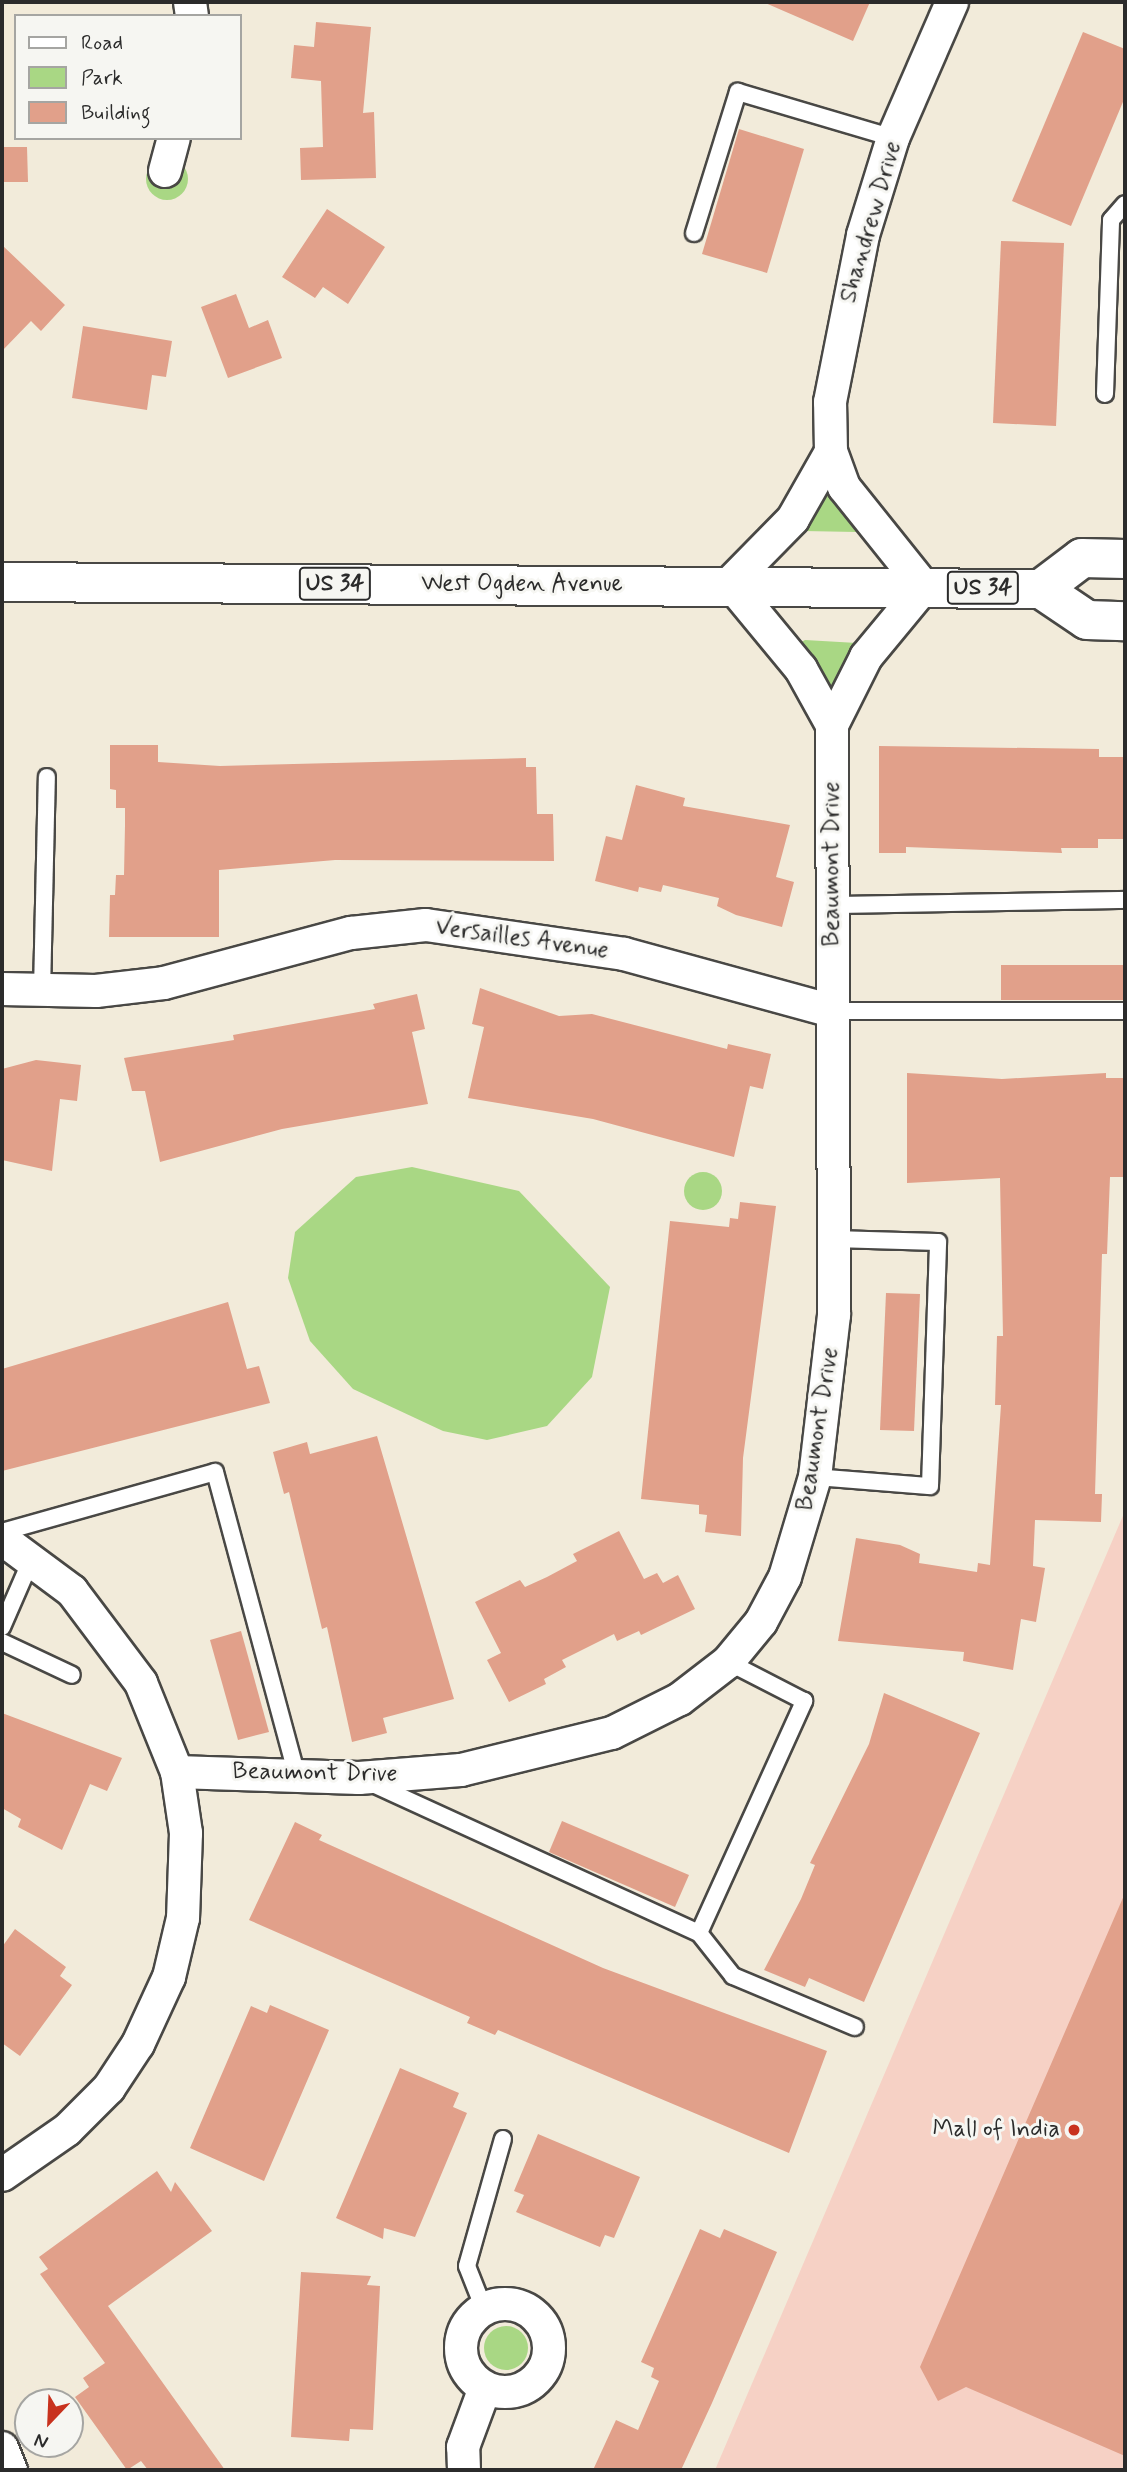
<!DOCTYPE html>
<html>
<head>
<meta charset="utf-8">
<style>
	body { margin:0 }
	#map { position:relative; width:1127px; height:2472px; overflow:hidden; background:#f2ebda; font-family:Mynerve,sans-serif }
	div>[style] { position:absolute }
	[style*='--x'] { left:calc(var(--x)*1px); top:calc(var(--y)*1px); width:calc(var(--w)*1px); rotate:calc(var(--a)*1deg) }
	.built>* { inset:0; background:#f6d1c5 }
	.green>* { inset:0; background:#a9d784 }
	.round { border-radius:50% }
	.building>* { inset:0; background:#e1a08a }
	.roads { filter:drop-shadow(2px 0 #494845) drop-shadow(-2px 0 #494845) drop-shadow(0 2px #494845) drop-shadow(0 -2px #494845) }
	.lane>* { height:16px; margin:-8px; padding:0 8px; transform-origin:8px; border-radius:8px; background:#fff }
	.street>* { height:32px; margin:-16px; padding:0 16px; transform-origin:16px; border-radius:16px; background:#fff }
	.street>.ring { margin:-16px; padding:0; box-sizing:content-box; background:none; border:32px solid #fff; border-radius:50% }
	.primary>* { height:38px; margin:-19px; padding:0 19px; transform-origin:19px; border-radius:19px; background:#fff }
	.dots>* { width:19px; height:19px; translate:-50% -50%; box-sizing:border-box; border:4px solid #f6f6f2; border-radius:50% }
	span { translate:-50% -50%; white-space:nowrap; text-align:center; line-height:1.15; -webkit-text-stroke:6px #f6f6f2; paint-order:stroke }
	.shield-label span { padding:2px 5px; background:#f6f6f2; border:2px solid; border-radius:5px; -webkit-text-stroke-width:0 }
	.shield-label { font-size:23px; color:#2b2b2b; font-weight:700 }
	.street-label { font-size:24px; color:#2b2b2b }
	.poi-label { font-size:24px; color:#2b2b2b }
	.right { translate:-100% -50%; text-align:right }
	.frame { position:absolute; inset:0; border:4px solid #2b2b2b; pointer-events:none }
	.legend { position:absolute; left:14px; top:14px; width:228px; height:126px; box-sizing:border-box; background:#f6f6f2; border:2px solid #a5a5a2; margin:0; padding:9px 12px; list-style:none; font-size:21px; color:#2b2b2b }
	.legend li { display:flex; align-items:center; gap:14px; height:35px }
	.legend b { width:35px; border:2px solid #a5a5a2 }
	.north { position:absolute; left:14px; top:2388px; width:70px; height:70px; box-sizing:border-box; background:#f6f6f2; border:2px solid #a5a5a2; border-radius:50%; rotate:203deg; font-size:19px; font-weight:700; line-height:28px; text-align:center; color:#2b2b2b }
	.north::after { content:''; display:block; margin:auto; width:24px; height:32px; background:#c8321e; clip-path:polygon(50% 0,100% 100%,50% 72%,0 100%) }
</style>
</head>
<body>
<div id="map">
	<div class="built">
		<i style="clip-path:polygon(1125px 1511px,1125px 2470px,715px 2470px,828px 2206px)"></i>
	</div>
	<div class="green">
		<i class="round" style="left:146px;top:158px;width:42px;height:42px"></i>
		<i style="clip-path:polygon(832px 471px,842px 513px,857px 532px,803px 531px)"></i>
		<i style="clip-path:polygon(805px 640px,857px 643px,832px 696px,796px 645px)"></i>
		<i style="clip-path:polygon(412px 1167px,519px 1191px,610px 1287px,592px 1377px,547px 1426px,487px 1440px,443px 1431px,353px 1389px,310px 1341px,288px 1278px,295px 1232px,356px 1177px)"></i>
		<i class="round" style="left:684px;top:1172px;width:38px;height:38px"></i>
		<i class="round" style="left:484px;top:2326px;width:44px;height:44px"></i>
	</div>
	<div class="building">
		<i style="clip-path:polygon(763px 2px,870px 2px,853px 41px)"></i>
		<i style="clip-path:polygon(316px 22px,371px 27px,363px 113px,374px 112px,376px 178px,301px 180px,300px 148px,323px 147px,321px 81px,291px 78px,294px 45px,314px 47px)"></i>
		<i style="clip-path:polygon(1083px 32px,1125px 49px,1125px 97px,1071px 226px,1012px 201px)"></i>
		<i style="clip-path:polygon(739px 129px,804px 149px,767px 273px,702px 254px)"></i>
		<i style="clip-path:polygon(2px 147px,27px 147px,28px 182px,2px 182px)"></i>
		<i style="clip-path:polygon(327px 209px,385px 247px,348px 304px,323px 287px,315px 298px,282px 277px)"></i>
		<i style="clip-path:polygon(1001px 241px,1064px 243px,1056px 426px,993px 423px)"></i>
		<i style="clip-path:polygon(2px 245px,65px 305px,41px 331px,31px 321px,2px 351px)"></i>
		<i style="clip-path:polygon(236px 294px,249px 328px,268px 320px,282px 358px,228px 378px,201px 307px)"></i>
		<i style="clip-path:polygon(83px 326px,172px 341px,166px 377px,152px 375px,147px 410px,72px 398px)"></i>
		<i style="clip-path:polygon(110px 745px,158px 745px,158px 762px,220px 766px,526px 758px,526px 767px,536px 767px,537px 814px,553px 814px,554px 861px,335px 860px,219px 870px,219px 937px,109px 937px,110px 895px,115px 895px,116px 875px,124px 875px,125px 825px,125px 808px,116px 808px,116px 790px,110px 789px)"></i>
		<i style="clip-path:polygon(879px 746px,1099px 749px,1099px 757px,1125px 757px,1125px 839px,1098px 839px,1098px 848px,1061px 848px,1062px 853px,906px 847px,906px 853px,879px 853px)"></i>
		<i style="clip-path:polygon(636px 785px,685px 798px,683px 806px,790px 825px,776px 877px,794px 882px,782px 927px,736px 915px,717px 906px,719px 898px,663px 885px,661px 892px,639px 887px,638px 892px,595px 881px,606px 836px,622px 840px)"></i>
		<i style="clip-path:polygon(1001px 965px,1125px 965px,1125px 1000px,1001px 1000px)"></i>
		<i style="clip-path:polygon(480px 988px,559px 1016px,592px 1014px,727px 1049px,728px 1044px,771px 1054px,763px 1089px,750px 1086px,734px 1157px,593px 1119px,468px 1098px,484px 1027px,472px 1024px)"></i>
		<i style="clip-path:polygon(417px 994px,425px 1029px,412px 1032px,428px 1104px,282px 1129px,160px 1162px,145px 1091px,132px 1091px,124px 1058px,234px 1040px,233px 1035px,375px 1009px,373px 1004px)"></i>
		<i style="clip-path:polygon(36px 1060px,81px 1065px,77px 1101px,60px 1099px,52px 1171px,2px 1160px,2px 1069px)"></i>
		<i style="clip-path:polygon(907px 1073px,1002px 1079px,1106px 1073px,1106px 1078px,1125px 1078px,1125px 1177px,1110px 1177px,1107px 1254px,1102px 1254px,1095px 1494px,1102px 1494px,1101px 1522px,1035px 1520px,1033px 1566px,1045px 1568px,1036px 1622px,1021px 1619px,1013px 1670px,963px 1661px,964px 1652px,838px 1641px,856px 1538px,900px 1545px,920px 1554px,919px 1563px,977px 1572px,978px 1563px,990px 1565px,1001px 1405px,995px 1405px,997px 1336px,1003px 1336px,1000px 1178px,907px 1183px)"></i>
		<i style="clip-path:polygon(740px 1202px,776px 1206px,743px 1458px,741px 1536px,705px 1532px,707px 1515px,699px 1514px,699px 1505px,641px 1499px,670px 1221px,729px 1227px,730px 1218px,738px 1219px)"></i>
		<i style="clip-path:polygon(886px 1293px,920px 1294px,914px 1431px,880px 1430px)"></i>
		<i style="clip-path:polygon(228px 1302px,247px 1369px,259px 1366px,270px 1403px,2px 1471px,2px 1369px)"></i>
		<i style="clip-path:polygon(377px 1436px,454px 1699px,383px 1718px,387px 1733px,352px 1742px,327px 1627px,322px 1629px,289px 1492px,284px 1494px,273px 1452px,307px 1442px,310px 1454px)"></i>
		<i style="clip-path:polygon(619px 1531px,644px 1579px,657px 1573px,663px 1583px,678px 1575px,695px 1609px,641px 1635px,639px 1631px,617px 1641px,614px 1634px,562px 1660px,566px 1667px,544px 1679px,546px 1684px,509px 1702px,487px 1660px,501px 1653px,475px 1602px,520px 1580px,525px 1587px,547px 1577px,577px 1561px,573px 1554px)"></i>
		<i style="clip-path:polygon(241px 1631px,269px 1732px,238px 1740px,210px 1640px)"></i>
		<i style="clip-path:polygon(884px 1693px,980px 1733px,864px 2002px,809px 1978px,805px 1987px,764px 1970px,801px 1899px,815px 1865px,810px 1863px,869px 1744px)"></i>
		<i style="clip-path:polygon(2px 1713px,122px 1758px,107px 1791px,90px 1784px,62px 1850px,18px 1827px,21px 1819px,2px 1808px)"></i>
		<i style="clip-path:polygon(562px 1821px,689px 1875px,675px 1907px,549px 1852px)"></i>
		<i style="clip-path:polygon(295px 1822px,322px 1835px,319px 1840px,603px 1968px,827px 2051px,789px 2153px,498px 2030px,495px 2035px,467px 2023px,470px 2017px,249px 1920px)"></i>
		<i style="clip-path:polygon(1125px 1893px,1125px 2456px,966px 2387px,938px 2401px,920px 2367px)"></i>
		<i style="clip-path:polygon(15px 1929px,66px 1967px,60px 1976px,72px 1985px,20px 2056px,2px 2043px,2px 1947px)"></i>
		<i style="clip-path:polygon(270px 2005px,329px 2030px,264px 2181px,190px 2148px,251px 2006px,267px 2013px)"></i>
		<i style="clip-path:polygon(400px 2068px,459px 2093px,453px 2107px,467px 2113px,415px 2237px,384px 2228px,383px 2239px,336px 2218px)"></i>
		<i style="clip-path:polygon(538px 2134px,640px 2177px,614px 2238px,605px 2235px,600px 2247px,516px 2212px,524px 2195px,514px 2191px)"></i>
		<i style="clip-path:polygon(157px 2171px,171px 2192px,175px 2182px,212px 2231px,108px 2306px,225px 2470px,148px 2470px,141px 2461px,127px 2470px,75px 2397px,89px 2387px,83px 2378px,105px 2363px,40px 2274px,48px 2269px,39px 2257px)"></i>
		<i style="clip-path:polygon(700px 2229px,720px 2238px,724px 2229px,777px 2252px,712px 2403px,681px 2470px,593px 2470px,616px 2420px,638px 2430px,659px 2381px,651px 2377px,654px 2368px,641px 2362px)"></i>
		<i style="clip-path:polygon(301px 2272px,371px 2276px,367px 2285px,380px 2286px,373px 2430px,350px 2429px,349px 2441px,291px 2437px)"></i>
	</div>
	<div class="roads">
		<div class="lane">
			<i style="--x:694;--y:233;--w:148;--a:-72.7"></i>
			<i style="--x:738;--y:92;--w:162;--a:16.5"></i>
			<i style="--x:1105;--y:394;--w:174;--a:-88"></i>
			<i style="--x:1111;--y:220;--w:21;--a:-49"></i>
			<i style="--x:832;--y:905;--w:293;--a:-1"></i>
			<i style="--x:42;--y:991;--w:214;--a:-88.7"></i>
			<i style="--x:832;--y:1011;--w:293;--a:0"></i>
			<i style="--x:815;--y:1477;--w:115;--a:4.5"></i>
			<i style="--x:930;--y:1486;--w:244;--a:-88.1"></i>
			<i style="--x:938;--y:1242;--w:105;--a:-178.4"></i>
			<i style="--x:2;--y:1532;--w:221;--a:-15.7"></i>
			<i style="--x:215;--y:1472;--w:311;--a:74.9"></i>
			<i style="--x:2;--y:1627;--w:75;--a:-66.5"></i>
			<i style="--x:2;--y:1642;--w:77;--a:25.2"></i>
			<i style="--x:371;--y:1783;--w:361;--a:24.6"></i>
			<i style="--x:699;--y:1933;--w:255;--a:-65.6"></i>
			<i style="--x:804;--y:1701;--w:85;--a:-152.8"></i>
			<i style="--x:699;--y:1933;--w:55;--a:51.7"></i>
			<i style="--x:733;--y:1976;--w:132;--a:22.7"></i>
			<i style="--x:484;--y:2309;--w:46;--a:-111.6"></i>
			<i style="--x:467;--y:2266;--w:132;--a:-74.2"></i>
		</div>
		<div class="street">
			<i style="--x:190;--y:2;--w:14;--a:82"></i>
			<i style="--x:165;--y:171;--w:34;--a:-75"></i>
			<i style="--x:831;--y:452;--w:77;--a:119.6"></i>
			<i style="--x:793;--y:519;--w:90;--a:134.5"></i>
			<i style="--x:730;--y:583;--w:112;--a:50.5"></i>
			<i style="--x:801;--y:669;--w:64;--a:61"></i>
			<i style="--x:2;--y:989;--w:94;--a:1.2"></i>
			<i style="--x:96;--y:991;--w:68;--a:-6.7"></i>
			<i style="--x:164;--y:983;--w:194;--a:-15"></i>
			<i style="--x:351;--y:933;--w:75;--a:-6.1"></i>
			<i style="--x:426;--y:925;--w:200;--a:8.3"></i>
			<i style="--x:624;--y:954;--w:216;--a:15.3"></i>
			<i style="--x:2;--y:1539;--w:87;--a:36.6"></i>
			<i style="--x:72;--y:1591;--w:115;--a:53.1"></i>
			<i style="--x:141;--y:1683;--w:96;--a:68"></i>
			<i style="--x:177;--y:1772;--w:62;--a:81.6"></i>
			<i style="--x:186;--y:1833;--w:85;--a:92"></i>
			<i style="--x:183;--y:1918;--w:61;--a:103.3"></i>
			<i style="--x:169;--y:1977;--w:74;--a:114.8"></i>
			<i style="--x:138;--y:2044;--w:53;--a:123.4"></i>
			<i style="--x:109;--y:2088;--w:59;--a:135"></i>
			<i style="--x:67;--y:2130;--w:79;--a:145.3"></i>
			<i style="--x:177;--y:1772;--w:182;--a:1.9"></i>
			<i style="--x:359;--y:1778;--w:102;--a:-4.5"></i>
			<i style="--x:461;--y:1770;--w:155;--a:-13.8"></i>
			<i style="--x:612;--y:1733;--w:76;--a:-26.6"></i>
			<i style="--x:680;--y:1699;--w:61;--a:-37.6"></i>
			<i style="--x:728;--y:1662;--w:52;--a:-50.5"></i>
			<i style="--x:761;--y:1622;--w:51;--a:-61.9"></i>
			<i style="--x:785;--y:1577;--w:104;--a:-73.3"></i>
			<i style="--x:815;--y:1477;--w:163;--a:-83.3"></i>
			<i style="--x:834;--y:1315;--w:590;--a:-90.19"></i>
			<i style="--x:832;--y:725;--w:76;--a:-63.4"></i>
			<i style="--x:866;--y:657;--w:91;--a:-50.4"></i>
			<i style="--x:924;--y:587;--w:128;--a:-128.7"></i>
			<i style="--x:844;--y:487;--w:37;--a:-110"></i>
			<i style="--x:831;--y:452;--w:50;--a:-91.1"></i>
			<i style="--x:830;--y:402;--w:170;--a:-78.8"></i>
			<i style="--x:863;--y:235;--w:102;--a:-72.8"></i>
			<i style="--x:893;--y:138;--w:148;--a:-66.5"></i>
			<i class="ring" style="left:461px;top:2304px;width:56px;height:56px"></i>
			<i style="--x:2;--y:2448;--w:24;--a:68"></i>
			<i style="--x:464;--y:2470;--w:23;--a:-92"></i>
			<i style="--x:463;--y:2447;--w:63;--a:-69.6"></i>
		</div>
		<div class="primary">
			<i style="--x:2;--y:582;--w:1039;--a:0.39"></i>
			<i style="--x:1041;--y:589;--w:55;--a:34"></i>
			<i style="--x:1087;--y:620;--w:38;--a:2"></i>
			<i style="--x:1041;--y:589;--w:51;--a:-37.1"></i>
			<i style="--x:1082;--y:558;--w:43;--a:1.3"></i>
		</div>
	</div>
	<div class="dots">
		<i style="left:1074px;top:2130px;background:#c8321e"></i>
	</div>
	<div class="shield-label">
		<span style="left:335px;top:584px">US 34</span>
		<span style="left:983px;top:588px">US 34</span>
	</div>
	<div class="street-label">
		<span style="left:871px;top:222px;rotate:-74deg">Shandrew Drive</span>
		<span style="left:522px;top:584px">West Ogden Avenue</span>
		<span style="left:832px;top:864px;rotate:-90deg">Beaumont Drive</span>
		<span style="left:522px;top:939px;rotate:8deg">Versailles Avenue</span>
		<span style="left:818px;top:1429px;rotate:-81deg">Beaumont Drive</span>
		<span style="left:315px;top:1773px;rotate:1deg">Beaumont Drive</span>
	</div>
	<div class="poi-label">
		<span class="right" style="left:1060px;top:2130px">Mall of India</span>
	</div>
	<div class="frame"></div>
	<ul class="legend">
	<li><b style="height:9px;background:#fff"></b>Road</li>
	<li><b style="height:19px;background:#a9d784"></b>Park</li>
	<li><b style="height:19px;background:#e1a08a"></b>Building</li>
	</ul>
	<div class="north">N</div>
</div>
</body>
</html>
